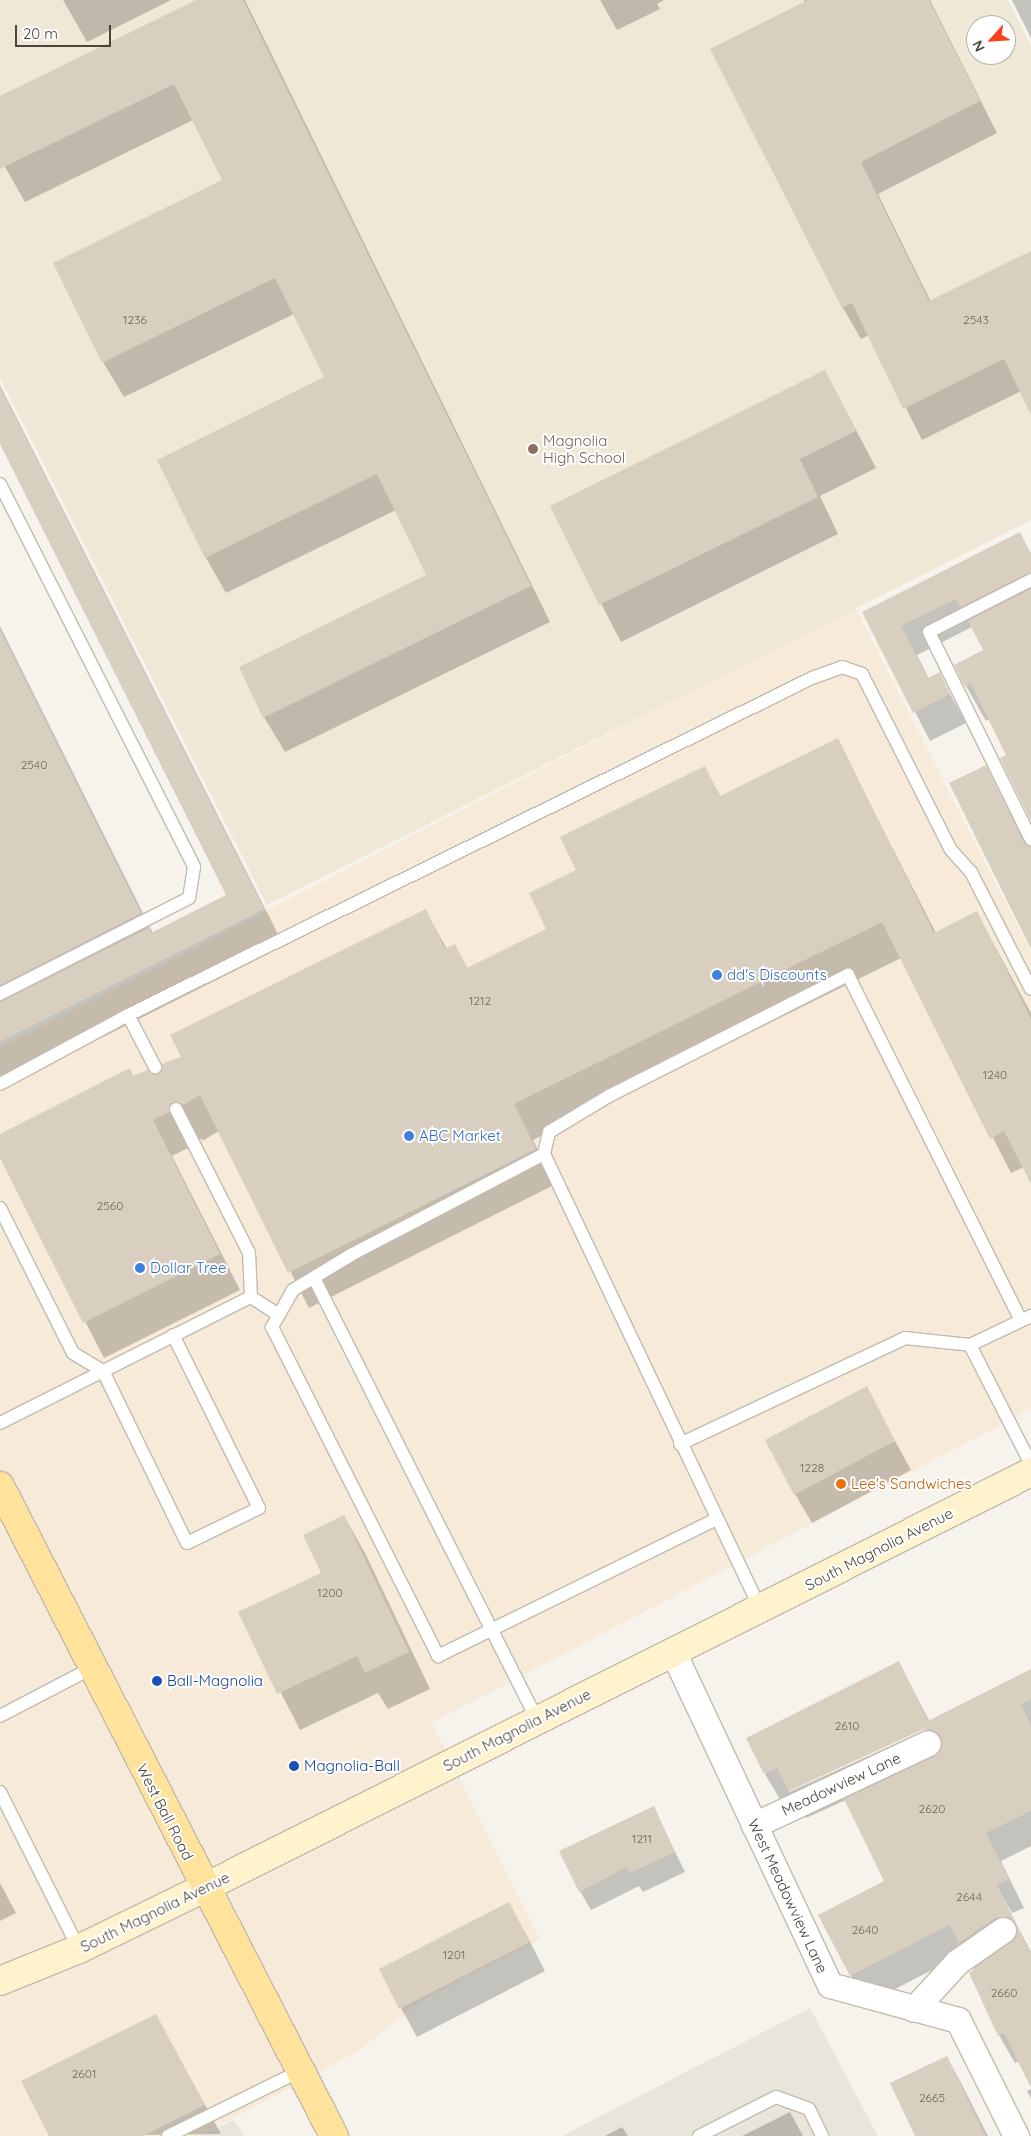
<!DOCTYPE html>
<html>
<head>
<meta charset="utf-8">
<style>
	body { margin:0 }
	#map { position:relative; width:1031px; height:2136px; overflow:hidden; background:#f6f3ec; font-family:Quicksand,sans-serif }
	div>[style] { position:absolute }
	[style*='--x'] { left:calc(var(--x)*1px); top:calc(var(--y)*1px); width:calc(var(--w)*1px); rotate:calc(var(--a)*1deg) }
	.residential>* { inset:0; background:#eae5da }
	.commercial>* { inset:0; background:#f7ead8 }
	.education>* { inset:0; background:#efe8d6 }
	.shadow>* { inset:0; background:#0003 }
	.building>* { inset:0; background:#d8cfc1 }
	.roads { filter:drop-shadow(1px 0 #c2bbae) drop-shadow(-1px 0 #c2bbae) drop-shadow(0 1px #c2bbae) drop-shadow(0 -1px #c2bbae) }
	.lane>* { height:12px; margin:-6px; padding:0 6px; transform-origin:6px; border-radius:6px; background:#fff }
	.street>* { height:25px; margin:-12.5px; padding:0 12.5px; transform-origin:12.5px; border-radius:12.5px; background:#fff }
	.secondary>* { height:28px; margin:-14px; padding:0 14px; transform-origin:14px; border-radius:14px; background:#fff3cd }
	.primary>* { height:28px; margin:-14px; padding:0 14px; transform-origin:14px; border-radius:14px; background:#ffe39c }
	.dots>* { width:14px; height:14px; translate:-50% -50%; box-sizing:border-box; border:2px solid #fff; border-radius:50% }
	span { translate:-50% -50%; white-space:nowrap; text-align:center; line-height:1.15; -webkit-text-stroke:4px #fff; paint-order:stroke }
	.number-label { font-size:12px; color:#6e675b }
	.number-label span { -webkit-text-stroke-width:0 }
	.education-label { font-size:15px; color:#785e54 }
	.left { translate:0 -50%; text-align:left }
	.shop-label { font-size:15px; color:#366cbe }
	.food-label { font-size:15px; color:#c56008 }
	.street-label { font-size:15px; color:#4b4439 }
	.transit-label { font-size:15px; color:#164399 }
	.north { position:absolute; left:966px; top:15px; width:50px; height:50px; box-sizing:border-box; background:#fff; border:1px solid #b7b4b0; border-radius:50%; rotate:244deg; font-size:14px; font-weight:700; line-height:20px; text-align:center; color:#4b4439 }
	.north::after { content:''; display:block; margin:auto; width:18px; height:22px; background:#fc3f1d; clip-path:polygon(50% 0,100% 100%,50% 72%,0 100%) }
	.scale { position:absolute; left:15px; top:25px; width:96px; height:22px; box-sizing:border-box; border:2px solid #4b4439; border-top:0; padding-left:6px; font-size:15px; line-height:18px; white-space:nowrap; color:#4b4439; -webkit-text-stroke:4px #fff; paint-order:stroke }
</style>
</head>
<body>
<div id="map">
	<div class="residential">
		<i style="clip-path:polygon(810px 2008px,878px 2136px,562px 2136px)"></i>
		<i style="clip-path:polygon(234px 2120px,244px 2136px,200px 2136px)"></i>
	</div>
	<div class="commercial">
		<i style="clip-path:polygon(855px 607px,1031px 952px,1031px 1409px,432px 1723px,540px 1939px,422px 2000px,360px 2050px,200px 2136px,0 2136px,0 1048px)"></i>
	</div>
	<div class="education">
		<i style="clip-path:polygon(evenodd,0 0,1008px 0,1031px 46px,1031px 520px,267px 905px,0 378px,0 0,976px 25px,1006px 25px,1006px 55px,976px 55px,976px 25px)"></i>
	</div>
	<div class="shadow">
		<i style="clip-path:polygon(63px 0,171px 0,87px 42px)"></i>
		<i style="clip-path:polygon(199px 0,245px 0,550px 622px,285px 752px,264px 717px,428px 576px,396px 510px,226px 593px,206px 558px,326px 378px,294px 314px,124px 397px,103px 362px,223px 181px,193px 120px,25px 202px,0 158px,0 97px)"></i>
		<i style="clip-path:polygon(600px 0,664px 0,657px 4px,660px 9px,617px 30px)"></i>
		<i style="clip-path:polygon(804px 0,930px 0,997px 133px,878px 194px,931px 302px,1031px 253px,1031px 410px,1021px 391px,922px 440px,869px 335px,861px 339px,843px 308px,711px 49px,805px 3px)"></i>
		<i style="clip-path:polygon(1012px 0,1031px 0,1031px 38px)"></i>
		<i style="clip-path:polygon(825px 371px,876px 468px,820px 496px,838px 534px,621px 642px,551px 507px)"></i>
		<i style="clip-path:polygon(0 385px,284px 946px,0 1089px,0 626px,153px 933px,228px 895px,0 443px)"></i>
		<i style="clip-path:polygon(1020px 534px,1031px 554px,1031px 818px,1008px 756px,990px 719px,986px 721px,966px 686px,984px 651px,972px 627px,917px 655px,929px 679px,939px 674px,966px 723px,930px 741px,864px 612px)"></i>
		<i style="clip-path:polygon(837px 740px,936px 933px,977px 913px,1031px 1013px,1031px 1181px,1024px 1167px,1011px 1173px,901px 958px,533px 1140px,556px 1184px,309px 1308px,219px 1131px,204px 1140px,192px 1137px,188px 1148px,172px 1156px,240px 1290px,104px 1358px,0 1156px,0 1135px,133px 1077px,160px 1075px,183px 1057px,425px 910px,447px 949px,454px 945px,468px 969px,548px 929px,578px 870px,704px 767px,721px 797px)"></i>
		<i style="clip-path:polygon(985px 767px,1027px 845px,1031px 847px,1031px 942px)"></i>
		<i style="clip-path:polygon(866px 1388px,911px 1470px,812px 1523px,795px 1494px)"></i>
		<i style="clip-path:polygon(344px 1516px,365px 1553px,430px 1689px,388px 1709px,378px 1693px,300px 1730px,240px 1613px,323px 1574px)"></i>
		<i style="clip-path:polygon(evenodd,899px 1663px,930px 1722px,1031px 1676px,1031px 1846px,1001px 1861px,1024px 1908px,1012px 1913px,993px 1880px,1031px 1952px,1031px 2085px,1019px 2061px,1015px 2063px,999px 2035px,975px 1970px,965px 1953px,868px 2003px,851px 1975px,886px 1882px,846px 1800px,806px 1818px,793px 1796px,781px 1801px,765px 1774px,899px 1663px,927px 1726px,928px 1729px,789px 1792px,789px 1789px,927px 1726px)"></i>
		<i style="clip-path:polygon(653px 1807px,685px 1872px,643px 1892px,639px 1886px,591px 1910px,580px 1891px)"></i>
		<i style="clip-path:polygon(0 1883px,16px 1913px,0 1921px)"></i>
		<i style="clip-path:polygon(525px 1932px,545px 1971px,417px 2037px,401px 2008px)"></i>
		<i style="clip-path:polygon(156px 2016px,221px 2134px,50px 2136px)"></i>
		<i style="clip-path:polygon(946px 2057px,958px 2077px,988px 2136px,918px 2136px)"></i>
		<i style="clip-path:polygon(1031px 2089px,1031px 2099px,1027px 2091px)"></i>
		<i style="clip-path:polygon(790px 2112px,803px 2136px,742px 2136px)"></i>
		<i style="clip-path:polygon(622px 2127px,628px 2136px,605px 2136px)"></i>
	</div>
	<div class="building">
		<i style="clip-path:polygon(196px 0,243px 0,531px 586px,263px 718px,239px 667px,426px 575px,377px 474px,205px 558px,157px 460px,324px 377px,275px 278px,102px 363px,53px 263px,222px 180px,174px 84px,0 169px,0 96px)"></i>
		<i style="clip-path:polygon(808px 0,929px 0,980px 101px,861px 162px,929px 301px,1031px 251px,1031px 415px,1004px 359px,903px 409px,852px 303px,842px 308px,710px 49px)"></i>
		<i style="clip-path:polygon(825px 370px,856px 431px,800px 459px,818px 497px,599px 605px,550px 506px)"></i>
		<i style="clip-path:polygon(0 387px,264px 909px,0 1042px,0 1002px,149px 928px,151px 933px,226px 895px,0 444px)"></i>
		<i style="clip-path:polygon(1020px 532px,1031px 554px,1031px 572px,960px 607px,956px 599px,901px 626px,928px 678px,940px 672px,950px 694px,913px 713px,862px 612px)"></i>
		<i style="clip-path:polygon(1031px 589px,1031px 821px,1000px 758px,1006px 755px,971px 684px,965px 687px,954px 665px,983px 650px,968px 621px)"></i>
		<i style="clip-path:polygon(0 631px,141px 913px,0 985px)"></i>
		<i style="clip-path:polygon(838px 738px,934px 933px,977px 911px,1031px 1019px,1031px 1184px,1004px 1131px,990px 1139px,882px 922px,514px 1104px,536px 1149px,288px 1273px,200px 1095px,183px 1105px,173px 1102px,169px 1112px,153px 1120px,220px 1254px,83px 1323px,0 1158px,0 1134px,130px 1068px,133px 1076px,148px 1070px,151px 1074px,159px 1074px,162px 1064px,181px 1057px,170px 1035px,426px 909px,445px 949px,455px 944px,467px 968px,546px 929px,529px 893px,576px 870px,560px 837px,705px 766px,720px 796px)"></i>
		<i style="clip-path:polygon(986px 765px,1024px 843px,1031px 847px,1031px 949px,949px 783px)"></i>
		<i style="clip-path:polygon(867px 1386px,895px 1441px,794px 1495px,765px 1440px)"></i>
		<i style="clip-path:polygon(344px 1515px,409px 1652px,365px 1673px,357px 1656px,277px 1694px,238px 1612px,321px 1573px,303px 1535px)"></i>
		<i style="clip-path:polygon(899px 1661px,928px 1721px,1031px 1669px,1031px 1699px,1021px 1705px,1031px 1726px,1031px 1811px,986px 1833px,1009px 1879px,997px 1885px,1031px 1954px,1031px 2088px,1004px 2033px,998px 2036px,969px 1973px,1016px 1937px,1017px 1928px,1010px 1917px,995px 1918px,959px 1943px,949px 1925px,850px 1976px,818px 1915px,884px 1881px,844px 1799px,935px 1756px,942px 1745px,941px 1736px,930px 1729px,922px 1730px,789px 1791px,777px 1768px,764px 1774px,746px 1738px)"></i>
		<i style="clip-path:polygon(654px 1806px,675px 1852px,630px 1873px,627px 1867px,579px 1892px,559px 1851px)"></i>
		<i style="clip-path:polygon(509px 1902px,530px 1942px,399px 2009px,379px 1969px)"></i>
		<i style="clip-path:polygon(156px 2014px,205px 2105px,143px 2136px,49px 2136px,21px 2081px)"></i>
		<i style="clip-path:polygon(947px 2056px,985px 2136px,915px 2136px,890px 2083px)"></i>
	</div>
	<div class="roads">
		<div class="lane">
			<i style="--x:0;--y:484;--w:429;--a:63.1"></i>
			<i style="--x:194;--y:867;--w:31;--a:99"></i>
			<i style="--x:189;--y:898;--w:212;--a:153.1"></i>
			<i style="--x:1031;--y:580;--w:114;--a:153"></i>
			<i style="--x:929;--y:632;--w:231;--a:63.8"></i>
			<i style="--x:128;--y:1015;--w:59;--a:62.6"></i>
			<i style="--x:0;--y:1084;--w:145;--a:-28.3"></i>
			<i style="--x:128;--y:1015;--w:763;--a:-26.23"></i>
			<i style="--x:812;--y:678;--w:32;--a:-20"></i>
			<i style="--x:842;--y:667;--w:21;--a:19"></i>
			<i style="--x:862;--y:674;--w:197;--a:63.2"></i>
			<i style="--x:951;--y:850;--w:30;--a:48"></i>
			<i style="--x:971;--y:872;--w:131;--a:62.9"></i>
			<i style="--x:176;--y:1109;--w:161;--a:63.1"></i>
			<i style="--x:249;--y:1253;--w:44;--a:87.4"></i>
			<i style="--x:544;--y:1154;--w:218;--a:152.4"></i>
			<i style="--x:351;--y:1255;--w:68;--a:148.9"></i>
			<i style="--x:293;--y:1290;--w:43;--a:119.6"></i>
			<i style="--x:272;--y:1327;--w:369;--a:63.2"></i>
			<i style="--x:438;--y:1656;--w:311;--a:-26.2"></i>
			<i style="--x:0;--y:1208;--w:162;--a:63.3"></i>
			<i style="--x:73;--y:1353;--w:35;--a:31"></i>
			<i style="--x:103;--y:1371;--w:191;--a:64"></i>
			<i style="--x:187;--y:1543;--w:80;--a:-25.9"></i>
			<i style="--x:259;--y:1508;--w:193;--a:-116.4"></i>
			<i style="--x:314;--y:1278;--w:495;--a:63.2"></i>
			<i style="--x:970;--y:1345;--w:134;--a:62.9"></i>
			<i style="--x:0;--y:1423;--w:281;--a:-26.7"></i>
			<i style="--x:251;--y:1297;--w:33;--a:33"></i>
			<i style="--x:680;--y:1444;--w:249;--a:-25.2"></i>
			<i style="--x:905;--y:1338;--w:65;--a:6.1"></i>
			<i style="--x:970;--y:1345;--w:68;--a:-25.4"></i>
			<i style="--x:760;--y:1608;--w:503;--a:-115.44"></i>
			<i style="--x:544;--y:1154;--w:23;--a:-77"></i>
			<i style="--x:549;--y:1132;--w:70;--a:-31"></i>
			<i style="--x:609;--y:1096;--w:268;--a:-26.9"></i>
			<i style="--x:848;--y:975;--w:386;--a:63.4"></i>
			<i style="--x:0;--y:1716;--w:104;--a:-27.6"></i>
			<i style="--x:0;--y:1792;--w:176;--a:63.3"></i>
			<i style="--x:168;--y:2136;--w:147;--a:-26.2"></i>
			<i style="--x:699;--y:2136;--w:86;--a:-26.9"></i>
			<i style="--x:776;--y:2097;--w:35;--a:20"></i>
			<i style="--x:809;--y:2109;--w:30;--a:64"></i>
		</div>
		<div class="street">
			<i style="--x:673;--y:1652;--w:368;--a:64.8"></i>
			<i style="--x:830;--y:1985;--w:133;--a:15.3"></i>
			<i style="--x:958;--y:2020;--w:130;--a:63.4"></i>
			<i style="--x:754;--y:1825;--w:192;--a:-25.2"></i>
			<i style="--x:914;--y:2009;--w:64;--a:-47.5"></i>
			<i style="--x:957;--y:1962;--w:56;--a:-34.8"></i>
		</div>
		<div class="secondary">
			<i style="--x:0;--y:1981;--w:85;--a:-22.1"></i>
			<i style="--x:79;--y:1949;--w:139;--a:-26"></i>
			<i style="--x:204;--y:1888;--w:926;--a:-26.7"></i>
		</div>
		<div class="primary">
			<i style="--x:0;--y:1486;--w:731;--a:62.8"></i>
		</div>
	</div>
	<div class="dots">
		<i style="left:533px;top:449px;background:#8d6e63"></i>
		<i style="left:717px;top:975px;background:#3f7fe0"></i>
		<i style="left:409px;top:1136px;background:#3f7fe0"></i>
		<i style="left:140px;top:1268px;background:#3f7fe0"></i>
		<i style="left:841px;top:1484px;background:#e8710a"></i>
		<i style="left:157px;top:1681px;background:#1a4fb4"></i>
		<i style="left:294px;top:1766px;background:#1a4fb4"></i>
	</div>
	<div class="number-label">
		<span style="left:135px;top:320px">1236</span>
		<span style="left:976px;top:320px">2543</span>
		<span style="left:34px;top:765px">2540</span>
		<span style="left:480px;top:1001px">1212</span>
		<span style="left:995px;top:1075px">1240</span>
		<span style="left:110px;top:1206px">2560</span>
		<span style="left:812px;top:1468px">1228</span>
		<span style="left:330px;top:1593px">1200</span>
		<span style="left:847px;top:1726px">2610</span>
		<span style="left:932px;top:1809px">2620</span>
		<span style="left:642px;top:1839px">1211</span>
		<span style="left:969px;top:1897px">2644</span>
		<span style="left:865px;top:1930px">2640</span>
		<span style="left:454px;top:1955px">1201</span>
		<span style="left:1004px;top:1993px">2660</span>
		<span style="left:84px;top:2074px">2601</span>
		<span style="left:932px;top:2098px">2665</span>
	</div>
	<div class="education-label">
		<span class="left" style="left:543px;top:449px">Magnolia<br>High School</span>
	</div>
	<div class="shop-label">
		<span class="left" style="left:727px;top:975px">dd's Discounts</span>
		<span class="left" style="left:419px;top:1136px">ABC Market</span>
		<span class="left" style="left:150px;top:1268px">Dollar Tree</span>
	</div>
	<div class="food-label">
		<span class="left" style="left:851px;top:1484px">Lee's Sandwiches</span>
	</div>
	<div class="street-label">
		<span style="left:879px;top:1549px;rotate:-27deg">South Magnolia Avenue</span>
		<span style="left:517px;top:1730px;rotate:-27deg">South Magnolia Avenue</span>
		<span style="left:841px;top:1784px;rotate:-25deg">Meadowview Lane</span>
		<span style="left:165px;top:1812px;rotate:63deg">West Ball Road</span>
		<span style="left:788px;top:1896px;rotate:65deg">West Meadowview Lane</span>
		<span style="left:155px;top:1912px;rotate:-26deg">South Magnolia Avenue</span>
	</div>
	<div class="transit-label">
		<span class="left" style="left:167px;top:1681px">Ball-Magnolia</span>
		<span class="left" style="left:304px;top:1766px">Magnolia-Ball</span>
	</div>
	<div class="north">N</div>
	<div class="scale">20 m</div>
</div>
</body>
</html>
